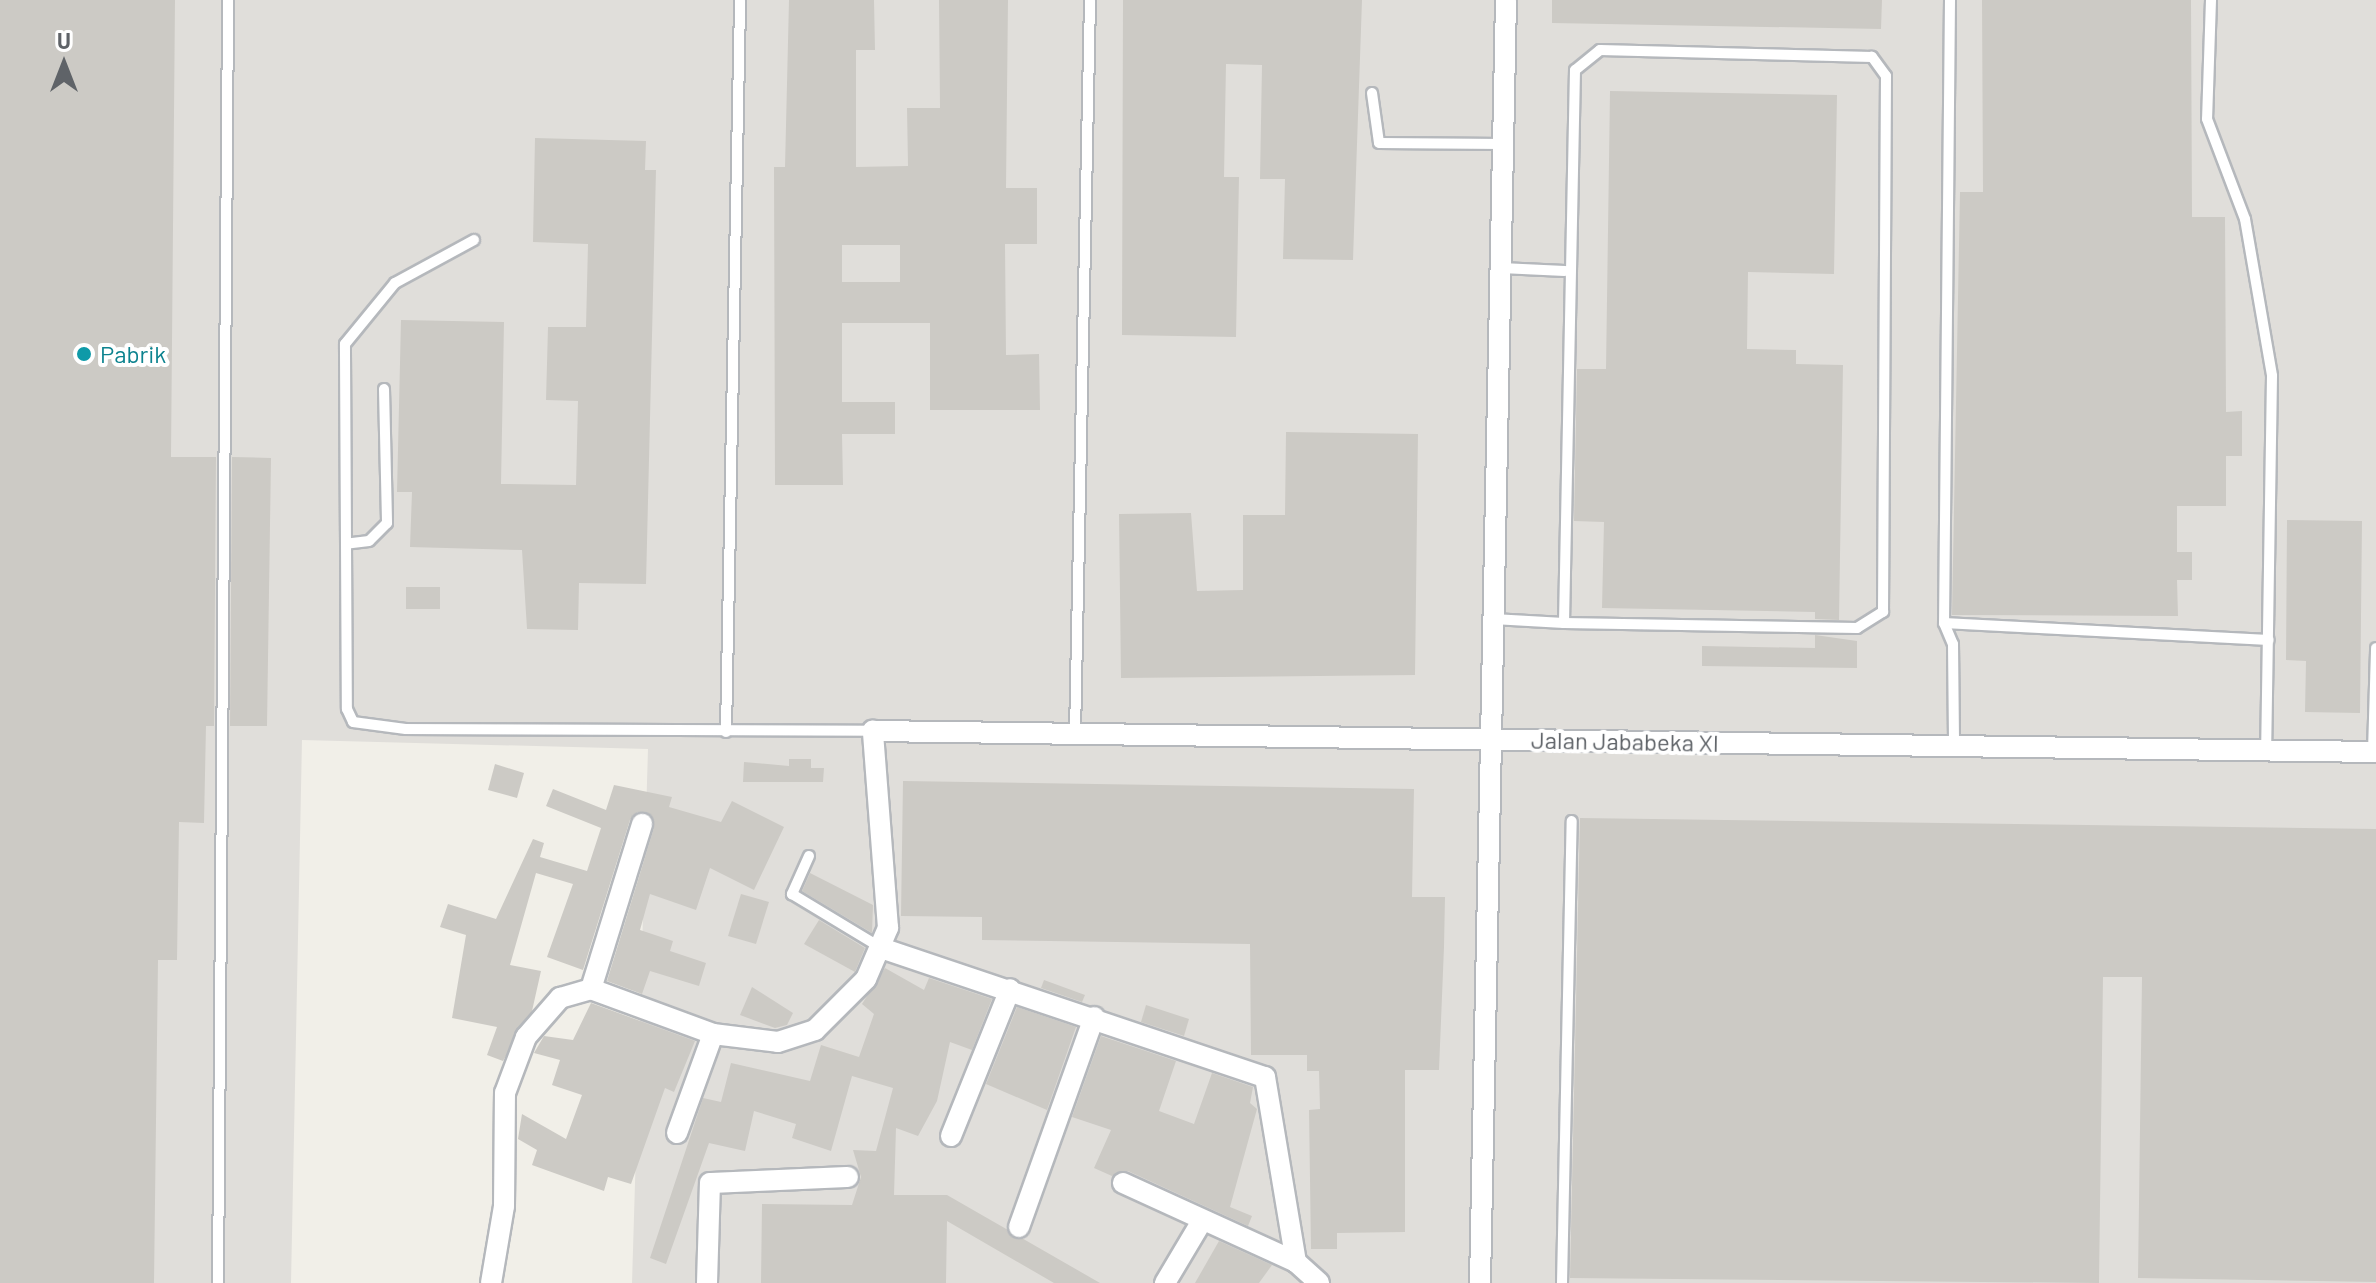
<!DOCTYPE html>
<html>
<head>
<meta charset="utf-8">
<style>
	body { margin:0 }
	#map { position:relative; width:2376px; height:1283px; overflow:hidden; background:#f1efe8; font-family:Barlow,sans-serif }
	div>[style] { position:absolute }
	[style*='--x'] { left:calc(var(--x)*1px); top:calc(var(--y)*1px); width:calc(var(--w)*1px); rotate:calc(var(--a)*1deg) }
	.industrial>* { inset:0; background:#e0deda }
	.building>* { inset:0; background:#cccac5 }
	.roads { filter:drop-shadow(2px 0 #b5b8bc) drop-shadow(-2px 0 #b5b8bc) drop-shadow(0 2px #b5b8bc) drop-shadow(0 -2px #b5b8bc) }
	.service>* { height:10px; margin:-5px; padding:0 5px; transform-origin:5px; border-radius:5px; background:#fff }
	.minor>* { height:20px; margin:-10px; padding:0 10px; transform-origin:10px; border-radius:10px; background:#fff }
	.dots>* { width:22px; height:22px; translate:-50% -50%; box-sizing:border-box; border:4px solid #fff; border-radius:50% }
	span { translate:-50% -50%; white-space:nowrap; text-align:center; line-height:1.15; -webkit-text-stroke:8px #fff; paint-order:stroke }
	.culture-label { font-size:24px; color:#0d838f }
	.left { translate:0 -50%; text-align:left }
	.street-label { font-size:24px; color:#5f6368 }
	.north { position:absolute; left:24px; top:24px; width:80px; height:80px; -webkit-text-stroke:6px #fff; paint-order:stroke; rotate:0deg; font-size:22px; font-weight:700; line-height:32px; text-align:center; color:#5f6368 }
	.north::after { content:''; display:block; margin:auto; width:28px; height:36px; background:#5f6368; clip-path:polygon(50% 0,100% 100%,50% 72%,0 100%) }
</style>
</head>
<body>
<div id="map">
	<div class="industrial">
		<i style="clip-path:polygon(0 0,2376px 0,2376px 1283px,632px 1283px,648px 749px,302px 740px,291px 1283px,0 1283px)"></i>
	</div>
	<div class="building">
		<i style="clip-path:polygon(0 0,175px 0,171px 457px,216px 457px,214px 726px,206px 726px,204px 823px,179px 822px,177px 960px,158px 960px,154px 1283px,0 1283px)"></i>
		<i style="clip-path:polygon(evenodd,789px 0,874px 0,875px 50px,856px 50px,856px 167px,908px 166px,907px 108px,940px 108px,939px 0,1008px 0,1006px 188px,1037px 188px,1037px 244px,1005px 244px,1006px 355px,1039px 354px,1040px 410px,930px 410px,930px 323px,842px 323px,842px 402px,895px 402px,895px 434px,842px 434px,843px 485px,775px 485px,774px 167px,785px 167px,789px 0,842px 245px,900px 245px,900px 282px,842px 282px,842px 245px)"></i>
		<i style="clip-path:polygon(1123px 0,1362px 0,1353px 260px,1283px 259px,1285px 179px,1260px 179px,1262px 65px,1226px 64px,1224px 177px,1239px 177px,1236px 337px,1122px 335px)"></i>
		<i style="clip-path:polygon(1552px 0,1882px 0,1881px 29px,1552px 23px)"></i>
		<i style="clip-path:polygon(1982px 0,2191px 0,2192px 217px,2225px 217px,2226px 412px,2242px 411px,2242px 456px,2226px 456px,2226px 506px,2177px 506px,2177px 552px,2192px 552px,2192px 580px,2177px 580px,2178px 616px,1952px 615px,1960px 192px,1983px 192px)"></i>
		<i style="clip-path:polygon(1610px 91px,1837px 95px,1834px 274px,1748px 272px,1747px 349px,1796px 350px,1796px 364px,1843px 365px,1839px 620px,1815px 619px,1815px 612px,1602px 608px,1604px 522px,1574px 521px,1577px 369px,1606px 369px)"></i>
		<i style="clip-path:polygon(535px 138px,646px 141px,645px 170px,656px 170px,646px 584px,579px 583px,578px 630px,527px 629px,522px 550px,410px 547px,412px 492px,397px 492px,401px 320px,504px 322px,501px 484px,576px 485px,578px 401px,546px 400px,548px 327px,586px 327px,588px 244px,533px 242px)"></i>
		<i style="clip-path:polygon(1286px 432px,1418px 434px,1415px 675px,1121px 678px,1119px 514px,1191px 513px,1197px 591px,1243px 590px,1243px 515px,1285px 515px)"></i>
		<i style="clip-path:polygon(232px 457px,271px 458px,267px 726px,230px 726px)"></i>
		<i style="clip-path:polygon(2287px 520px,2362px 521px,2360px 713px,2305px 712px,2306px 661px,2286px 660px)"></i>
		<i style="clip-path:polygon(406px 587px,440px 587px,440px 609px,406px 609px)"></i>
		<i style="clip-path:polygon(1815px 635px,1857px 641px,1857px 668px,1702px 666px,1702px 646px,1815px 648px)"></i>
		<i style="clip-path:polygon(789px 759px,811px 759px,811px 768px,824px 768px,823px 782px,743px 782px,744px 762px,789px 766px)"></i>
		<i style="clip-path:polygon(495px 764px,524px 773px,517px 798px,488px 790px)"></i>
		<i style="clip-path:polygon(903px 781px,1414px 789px,1412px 897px,1445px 897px,1444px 947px,1439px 1070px,1405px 1070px,1405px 1232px,1337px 1233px,1337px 1249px,1311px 1249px,1309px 1110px,1320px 1109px,1319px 1071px,1307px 1071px,1307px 1055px,1251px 1055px,1250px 944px,982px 940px,982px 917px,901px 916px)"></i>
		<i style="clip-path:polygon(614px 785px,672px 797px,669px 807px,721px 822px,732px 801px,784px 827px,754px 890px,710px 868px,696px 910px,650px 894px,640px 930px,673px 941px,670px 951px,706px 963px,699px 986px,650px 971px,642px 994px,607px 981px,654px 828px,651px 815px,638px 812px,630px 820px,583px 970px,547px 957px,573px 884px,536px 873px,510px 965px,541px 971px,532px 1011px,503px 1061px,487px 1055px,497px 1027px,452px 1018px,466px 935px,440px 927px,448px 904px,496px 919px,533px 839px,544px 843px,540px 857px,587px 871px,601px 828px,546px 806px,553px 789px,606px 810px)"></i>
		<i style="clip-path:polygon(1580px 818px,2376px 829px,2376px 1282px,2138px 1278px,2142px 977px,2103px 977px,2099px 1283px,1570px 1278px)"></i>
		<i style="clip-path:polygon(810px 873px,873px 905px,872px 933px,802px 891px)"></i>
		<i style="clip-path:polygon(741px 894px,769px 902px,756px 944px,728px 936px)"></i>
		<i style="clip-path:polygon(819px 920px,865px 948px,855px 972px,804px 944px)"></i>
		<i style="clip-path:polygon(885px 968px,924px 990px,929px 978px,992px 999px,972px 1050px,950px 1042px,937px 1101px,918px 1136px,896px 1128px,894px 1195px,947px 1195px,1100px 1283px,1054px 1283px,947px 1221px,946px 1283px,761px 1283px,762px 1204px,852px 1205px,861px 1177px,853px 1150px,876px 1151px,893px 1088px,852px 1076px,831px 1151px,792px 1138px,796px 1124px,754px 1111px,745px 1151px,709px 1143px,666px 1264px,650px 1258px,703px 1098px,721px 1102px,731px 1063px,810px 1081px,821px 1045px,859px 1057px,874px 1014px,862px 1004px)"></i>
		<i style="clip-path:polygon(1044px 980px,1085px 995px,1082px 1002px,1041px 988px)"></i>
		<i style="clip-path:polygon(752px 987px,793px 1013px,787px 1025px,775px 1028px,740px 1015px)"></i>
		<i style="clip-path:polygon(591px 1003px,695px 1041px,674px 1092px,665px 1088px,631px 1184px,608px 1177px,604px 1191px,532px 1165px,537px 1150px,518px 1139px,522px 1114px,566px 1139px,582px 1095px,552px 1085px,560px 1060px,534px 1053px,544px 1036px,573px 1040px)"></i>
		<i style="clip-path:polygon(1146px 1005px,1189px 1019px,1184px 1036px,1141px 1022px)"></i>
		<i style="clip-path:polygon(1017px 1007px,1076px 1027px,1047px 1110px,986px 1084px)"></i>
		<i style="clip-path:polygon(1101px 1036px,1176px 1061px,1159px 1111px,1194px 1124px,1212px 1073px,1253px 1087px,1250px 1103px,1257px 1109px,1230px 1207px,1252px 1216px,1248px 1226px,1128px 1171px,1112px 1176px,1094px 1168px,1111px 1130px,1072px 1117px)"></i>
		<i style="clip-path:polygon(1219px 1241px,1272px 1265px,1259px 1283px,1195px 1283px)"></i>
	</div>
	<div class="roads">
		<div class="service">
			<i style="--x:1950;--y:0;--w:623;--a:90.55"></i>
			<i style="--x:1944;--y:623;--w:23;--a:67"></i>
			<i style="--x:1953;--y:644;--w:102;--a:89.4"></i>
			<i style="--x:2211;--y:0;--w:119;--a:91.9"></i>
			<i style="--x:2207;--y:119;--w:107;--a:69.2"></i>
			<i style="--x:2245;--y:219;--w:159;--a:80.2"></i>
			<i style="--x:2272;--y:376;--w:374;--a:90.9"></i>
			<i style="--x:1372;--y:93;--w:50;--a:82"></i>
			<i style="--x:1379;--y:143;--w:124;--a:0.5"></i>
			<i style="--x:1501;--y:268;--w:64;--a:2.7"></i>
			<i style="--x:384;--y:389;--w:134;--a:88.7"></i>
			<i style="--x:387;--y:523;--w:25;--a:135"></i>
			<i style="--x:369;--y:541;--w:23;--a:173"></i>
			<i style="--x:346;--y:544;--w:165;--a:89.7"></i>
			<i style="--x:347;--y:709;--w:14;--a:65"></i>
			<i style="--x:353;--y:722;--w:53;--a:7.5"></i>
			<i style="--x:406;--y:729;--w:467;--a:0.2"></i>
			<i style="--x:346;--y:544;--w:200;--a:-90.3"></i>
			<i style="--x:345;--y:344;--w:79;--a:-50.7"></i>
			<i style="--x:395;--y:283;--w:90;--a:-28.6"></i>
			<i style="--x:1493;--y:619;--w:71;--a:3.2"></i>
			<i style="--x:1564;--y:623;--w:293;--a:1"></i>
			<i style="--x:1857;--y:628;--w:31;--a:-32"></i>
			<i style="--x:1883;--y:612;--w:536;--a:-89.68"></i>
			<i style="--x:1886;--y:76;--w:24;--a:-126"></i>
			<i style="--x:1872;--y:57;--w:272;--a:-178.5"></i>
			<i style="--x:1600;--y:50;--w:32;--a:141"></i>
			<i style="--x:1575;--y:70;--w:553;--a:91.14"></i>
			<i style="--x:1944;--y:623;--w:325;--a:3"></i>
			<i style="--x:726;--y:732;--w:732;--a:-88.9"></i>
			<i style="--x:1075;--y:734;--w:734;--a:-88.83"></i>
			<i style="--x:2373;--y:752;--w:104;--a:-88.3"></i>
			<i style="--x:809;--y:856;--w:42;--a:114.1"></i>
			<i style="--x:792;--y:894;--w:103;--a:31.1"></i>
			<i style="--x:218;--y:1283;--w:1283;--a:-89.55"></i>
			<i style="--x:1562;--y:1283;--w:462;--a:-88.8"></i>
		</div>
		<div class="minor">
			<i style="--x:884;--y:949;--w:402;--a:18.6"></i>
			<i style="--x:1265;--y:1077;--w:188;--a:80.5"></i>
			<i style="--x:1296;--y:1262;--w:31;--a:42"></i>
			<i style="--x:591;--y:989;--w:173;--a:-72.8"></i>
			<i style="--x:677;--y:1133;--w:105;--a:-70"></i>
			<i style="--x:951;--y:1136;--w:158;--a:-68.1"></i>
			<i style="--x:1123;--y:1183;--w:190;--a:24.5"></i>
			<i style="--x:1019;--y:1227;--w:223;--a:-70.3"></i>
			<i style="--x:491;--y:1283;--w:78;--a:-80.4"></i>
			<i style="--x:504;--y:1206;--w:113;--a:-89.5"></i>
			<i style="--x:505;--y:1093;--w:60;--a:-69.4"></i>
			<i style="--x:526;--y:1037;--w:52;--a:-48.9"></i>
			<i style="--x:560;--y:998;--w:32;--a:-16"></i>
			<i style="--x:591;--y:989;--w:130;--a:20.2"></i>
			<i style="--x:713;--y:1034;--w:65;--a:7"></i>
			<i style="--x:778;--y:1042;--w:39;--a:-18"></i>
			<i style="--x:815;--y:1030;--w:72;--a:-45"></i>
			<i style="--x:866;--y:979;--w:56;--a:-66.7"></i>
			<i style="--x:888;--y:928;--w:198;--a:-94.4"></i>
			<i style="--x:873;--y:731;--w:1503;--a:0.8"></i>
			<i style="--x:707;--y:1283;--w:100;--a:-88.3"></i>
			<i style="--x:710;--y:1183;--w:138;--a:-2.5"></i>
			<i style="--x:1165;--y:1283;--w:72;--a:-59.2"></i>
			<i style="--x:1480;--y:1283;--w:1283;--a:-88.84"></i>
		</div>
	</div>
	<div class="dots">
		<i style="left:84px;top:354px;background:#0f9aa8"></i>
	</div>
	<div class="culture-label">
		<span class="left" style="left:100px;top:354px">Pabrik</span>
	</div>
	<div class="street-label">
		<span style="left:1625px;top:741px;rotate:1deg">Jalan Jababeka XI</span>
	</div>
	<div class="north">U</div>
</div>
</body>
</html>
